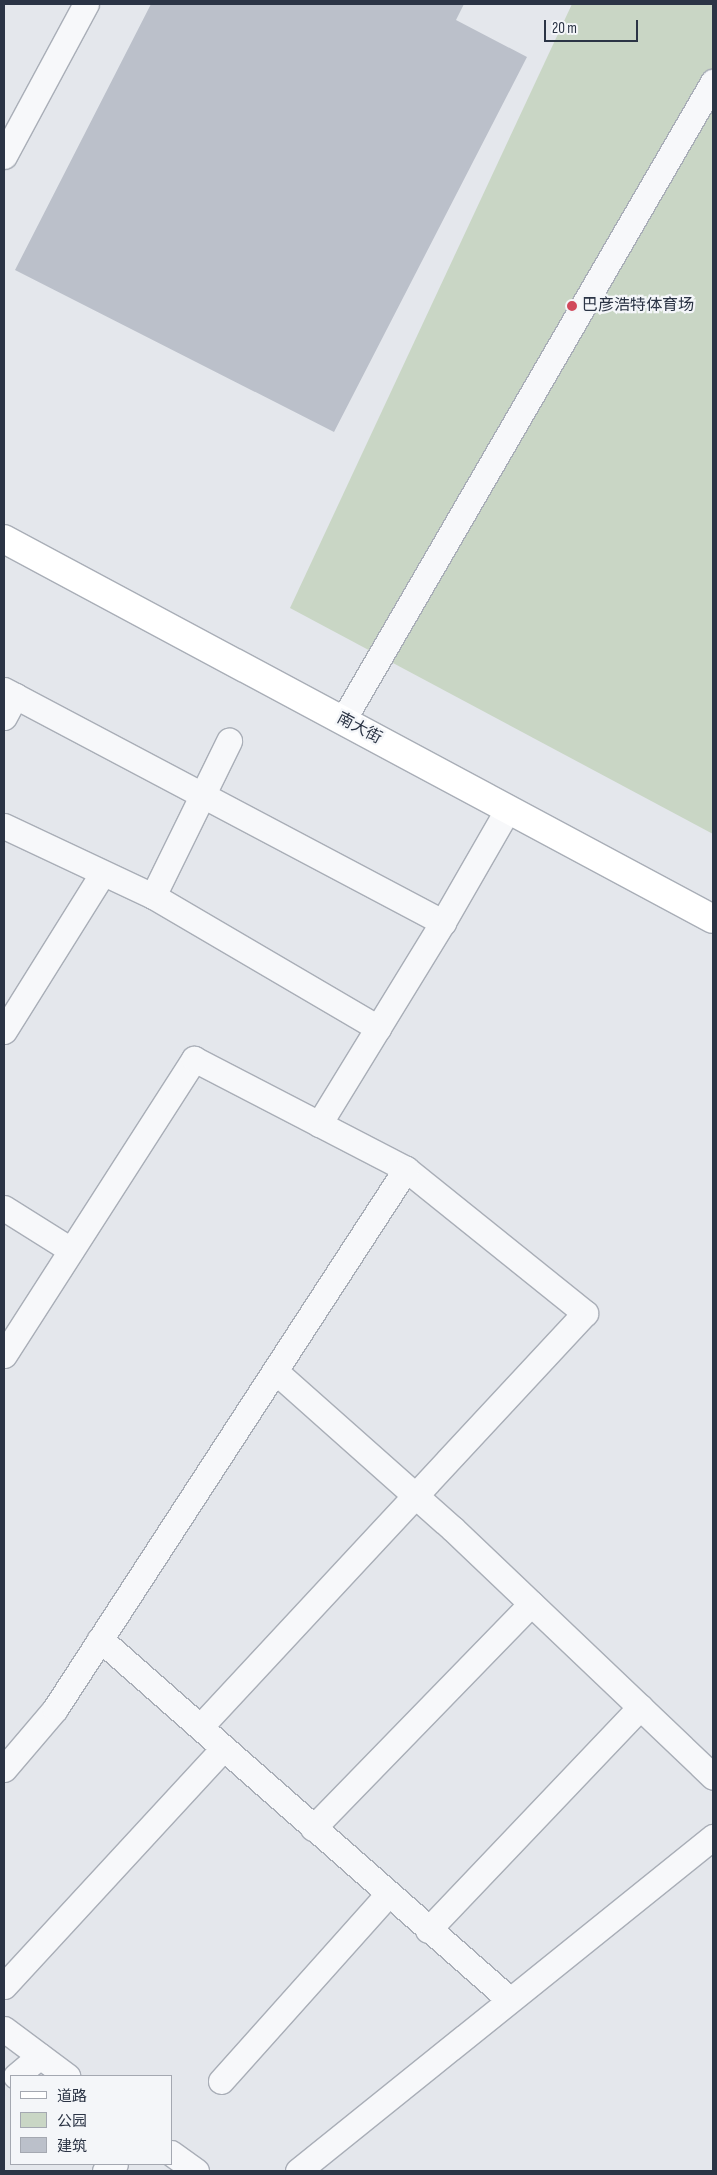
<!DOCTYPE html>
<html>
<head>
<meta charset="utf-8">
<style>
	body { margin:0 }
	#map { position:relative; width:717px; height:2175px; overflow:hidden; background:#e4e7ec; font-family:"Sofia Sans Condensed","Noto Sans SC",sans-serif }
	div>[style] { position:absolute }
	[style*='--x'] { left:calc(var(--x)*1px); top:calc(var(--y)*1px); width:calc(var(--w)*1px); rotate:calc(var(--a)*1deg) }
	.green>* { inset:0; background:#c9d6c5 }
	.building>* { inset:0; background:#bbc0ca }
	.roads { filter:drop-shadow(1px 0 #a9aeb7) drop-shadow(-1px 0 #a9aeb7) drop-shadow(0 1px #a9aeb7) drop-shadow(0 -1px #a9aeb7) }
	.street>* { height:25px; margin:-12.5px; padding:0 12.5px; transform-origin:12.5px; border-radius:12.5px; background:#f7f8fa }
	.secondary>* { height:28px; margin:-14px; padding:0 14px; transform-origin:14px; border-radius:14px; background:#fff }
	.dots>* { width:14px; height:14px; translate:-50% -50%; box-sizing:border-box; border:2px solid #f4f6f9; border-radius:50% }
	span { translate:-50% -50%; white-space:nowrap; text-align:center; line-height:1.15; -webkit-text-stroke:4.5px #f4f6f9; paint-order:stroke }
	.poi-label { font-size:16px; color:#2b3445 }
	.left { translate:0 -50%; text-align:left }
	.street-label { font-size:16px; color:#2b3445 }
	.frame { position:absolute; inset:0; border:5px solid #2b3445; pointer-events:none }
	.legend { position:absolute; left:10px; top:2075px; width:162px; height:90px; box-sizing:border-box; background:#f4f6f9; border:1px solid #a4a8b1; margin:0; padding:6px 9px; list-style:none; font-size:15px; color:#2b3445 }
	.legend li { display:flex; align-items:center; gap:10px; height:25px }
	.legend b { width:25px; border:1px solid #a4a8b1 }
	.scale { position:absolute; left:544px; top:20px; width:94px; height:22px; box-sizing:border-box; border:2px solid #2b3445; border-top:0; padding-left:6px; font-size:15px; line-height:18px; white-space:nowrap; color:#2b3445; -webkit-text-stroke:4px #f4f6f9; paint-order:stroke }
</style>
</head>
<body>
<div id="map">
	<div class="green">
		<i style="clip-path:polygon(572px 4px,713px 4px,713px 834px,290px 608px)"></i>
	</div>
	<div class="building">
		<i style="clip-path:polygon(151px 4px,464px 4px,456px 20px,527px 57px,334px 432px,15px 270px)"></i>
	</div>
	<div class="roads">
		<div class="street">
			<i style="--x:4;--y:156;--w:173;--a:-61.7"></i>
			<i style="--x:4;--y:690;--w:497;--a:27.9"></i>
			<i style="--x:4;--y:717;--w:24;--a:-62"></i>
			<i style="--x:343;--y:720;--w:738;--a:-59.89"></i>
			<i style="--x:4;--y:826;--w:165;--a:25.2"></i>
			<i style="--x:153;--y:896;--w:261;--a:30.4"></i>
			<i style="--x:153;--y:896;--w:173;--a:-63.9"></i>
			<i style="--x:4;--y:1031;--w:185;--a:-58"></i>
			<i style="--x:319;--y:1124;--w:237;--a:-58.5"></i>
			<i style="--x:443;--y:922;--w:130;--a:-60.1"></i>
			<i style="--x:4;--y:1208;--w:79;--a:32.1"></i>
			<i style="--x:4;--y:1355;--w:352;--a:-57.3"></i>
			<i style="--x:194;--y:1059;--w:239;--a:27.4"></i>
			<i style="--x:406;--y:1169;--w:230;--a:38.8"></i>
			<i style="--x:585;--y:1313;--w:565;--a:132.92"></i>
			<i style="--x:275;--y:1371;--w:238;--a:41.6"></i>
			<i style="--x:453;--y:1529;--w:359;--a:43.6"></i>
			<i style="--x:100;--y:1639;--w:546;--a:41.36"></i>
			<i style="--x:4;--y:1769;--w:79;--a:-49.6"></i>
			<i style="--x:55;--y:1709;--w:644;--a:-56.98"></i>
			<i style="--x:313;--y:1828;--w:313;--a:-45.8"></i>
			<i style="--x:428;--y:1930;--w:308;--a:-46.4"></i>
			<i style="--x:4;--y:1986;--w:324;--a:-47.3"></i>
			<i style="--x:4;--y:2029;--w:79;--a:36.7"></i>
			<i style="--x:16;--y:2076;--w:31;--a:-40"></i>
			<i style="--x:221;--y:2081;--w:251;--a:-48.2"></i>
			<i style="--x:171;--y:2153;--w:31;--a:36"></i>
			<i style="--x:105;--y:2171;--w:12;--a:-35"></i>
			<i style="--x:298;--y:2171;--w:533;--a:-38.83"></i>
		</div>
		<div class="secondary">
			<i style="--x:4;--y:539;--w:804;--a:28.19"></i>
		</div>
	</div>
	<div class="dots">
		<i style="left:572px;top:306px;background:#d1495b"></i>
	</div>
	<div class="poi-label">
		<span class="left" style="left:582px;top:306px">巴彦浩特体育场</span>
	</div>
	<div class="street-label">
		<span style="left:359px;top:729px;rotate:28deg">南大街</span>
	</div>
	<div class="frame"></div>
	<ul class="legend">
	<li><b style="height:6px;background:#fff"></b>道路</li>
	<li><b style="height:14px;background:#c9d6c5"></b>公园</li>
	<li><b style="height:14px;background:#bbc0ca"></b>建筑</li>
	</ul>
	<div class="scale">20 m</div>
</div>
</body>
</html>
